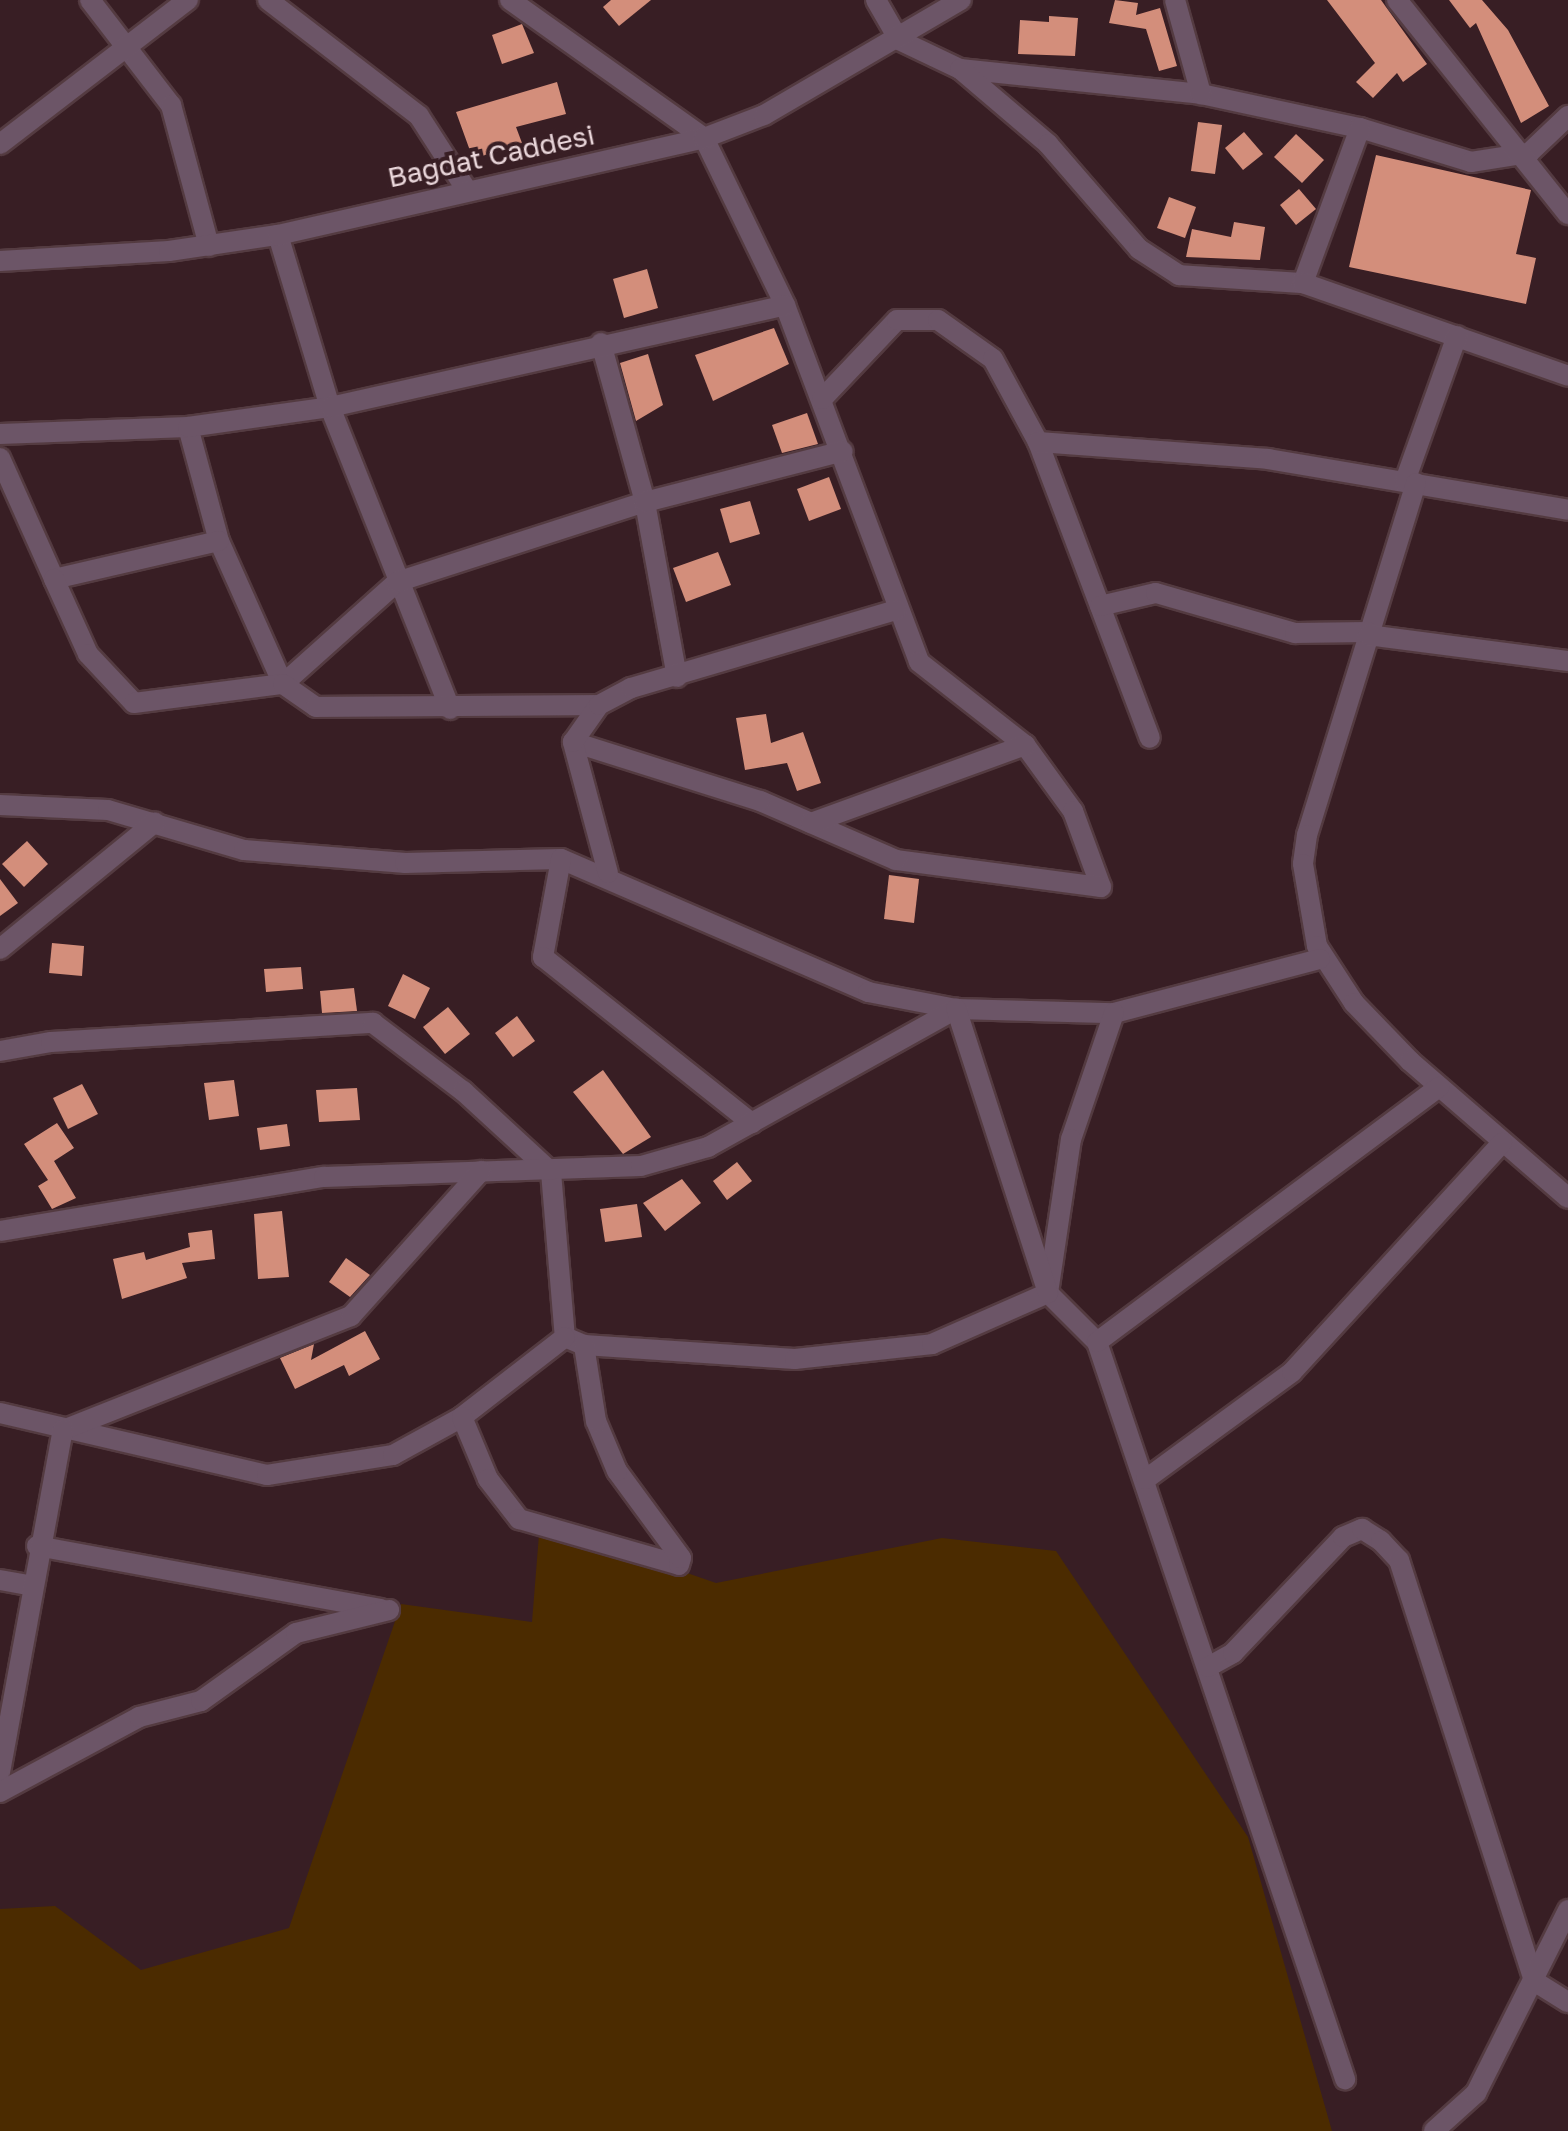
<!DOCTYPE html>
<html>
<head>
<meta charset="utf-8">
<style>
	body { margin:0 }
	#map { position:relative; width:1568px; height:2131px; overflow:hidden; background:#381e24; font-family:"Golos Text",sans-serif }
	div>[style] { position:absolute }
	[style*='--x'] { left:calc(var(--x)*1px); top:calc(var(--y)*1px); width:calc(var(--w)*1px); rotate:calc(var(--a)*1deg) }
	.green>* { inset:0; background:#4b2b00 }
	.building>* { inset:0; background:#d38e7b }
	.roads { filter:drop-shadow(2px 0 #543b41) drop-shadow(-2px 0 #543b41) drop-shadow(0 2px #543b41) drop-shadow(0 -2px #543b41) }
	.minor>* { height:20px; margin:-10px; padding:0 10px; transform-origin:10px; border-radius:10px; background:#6c5567 }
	span { translate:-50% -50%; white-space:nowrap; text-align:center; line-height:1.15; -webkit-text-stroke:8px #381e24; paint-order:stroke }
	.street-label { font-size:28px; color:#e9d6da }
</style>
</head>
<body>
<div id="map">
	<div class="green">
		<i style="clip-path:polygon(540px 1522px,716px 1583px,942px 1538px,1056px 1551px,1248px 1837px,1332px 2131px,0 2131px,0 1909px,55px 1906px,141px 1970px,289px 1928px,401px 1604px,532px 1622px)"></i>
	</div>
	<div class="building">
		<i style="clip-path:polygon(611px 0,651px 0,619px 26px,603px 7px)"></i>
		<i style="clip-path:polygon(1115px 0,1138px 3px,1136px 15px,1160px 8px,1177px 66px,1159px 71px,1146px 29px,1109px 23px)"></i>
		<i style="clip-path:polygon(1327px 0,1381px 0,1427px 64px,1403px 82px,1397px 73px,1373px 98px,1356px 82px,1375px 63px)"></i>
		<i style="clip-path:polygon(1449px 0,1482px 0,1508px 30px,1549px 106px,1521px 123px,1476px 23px,1470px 28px)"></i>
		<i style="clip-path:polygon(1049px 16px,1078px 18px,1075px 56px,1018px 54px,1020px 20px,1049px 22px)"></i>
		<i style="clip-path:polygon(522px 24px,534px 53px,502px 64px,492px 35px)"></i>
		<i style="clip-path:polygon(557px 82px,566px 114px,516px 127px,522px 143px,473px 159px,456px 112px)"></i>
		<i style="clip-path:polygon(1198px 122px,1222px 125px,1215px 174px,1191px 171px)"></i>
		<i style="clip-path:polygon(1244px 132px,1263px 154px,1243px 170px,1225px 148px)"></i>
		<i style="clip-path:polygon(1296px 134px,1324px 160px,1302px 183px,1274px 157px)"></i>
		<i style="clip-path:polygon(1376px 155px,1531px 190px,1516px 254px,1536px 258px,1526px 304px,1349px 267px)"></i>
		<i style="clip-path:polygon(1299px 189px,1316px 209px,1296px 225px,1280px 205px)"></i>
		<i style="clip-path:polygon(1169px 197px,1196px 207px,1185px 238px,1157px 228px)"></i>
		<i style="clip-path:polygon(1234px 222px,1265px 227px,1260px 260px,1186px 257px,1192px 229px,1231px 237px)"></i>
		<i style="clip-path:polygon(647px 269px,658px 308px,624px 318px,613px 279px)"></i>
		<i style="clip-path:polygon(774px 328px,789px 364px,713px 401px,695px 355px)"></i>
		<i style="clip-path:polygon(648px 354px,663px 405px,636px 421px,620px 363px)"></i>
		<i style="clip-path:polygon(807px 413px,818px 444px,782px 453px,772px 425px)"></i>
		<i style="clip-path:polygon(829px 477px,841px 509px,809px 521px,797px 489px)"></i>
		<i style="clip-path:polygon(750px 501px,760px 534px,730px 543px,720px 509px)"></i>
		<i style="clip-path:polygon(718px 552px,731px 585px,686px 602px,673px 568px)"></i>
		<i style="clip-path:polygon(766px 714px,771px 743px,803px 732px,821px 783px,797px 791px,787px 763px,745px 770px,736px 718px)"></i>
		<i style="clip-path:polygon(27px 841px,48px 864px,24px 887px,2px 864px)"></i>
		<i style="clip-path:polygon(889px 875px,919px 879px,914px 923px,884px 919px)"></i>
		<i style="clip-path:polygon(0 879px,18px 903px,0 916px)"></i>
		<i style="clip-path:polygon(52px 943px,84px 946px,82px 976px,49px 973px)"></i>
		<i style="clip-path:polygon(301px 967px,303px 989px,266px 992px,264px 969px)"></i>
		<i style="clip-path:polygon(403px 974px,430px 988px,415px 1019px,388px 1006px)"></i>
		<i style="clip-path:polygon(354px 988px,357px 1011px,322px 1013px,320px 991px)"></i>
		<i style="clip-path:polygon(448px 1007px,470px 1034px,445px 1054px,423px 1027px)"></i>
		<i style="clip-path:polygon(517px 1016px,535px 1041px,513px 1057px,495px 1033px)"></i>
		<i style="clip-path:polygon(603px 1070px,651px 1137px,623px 1154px,573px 1092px)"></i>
		<i style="clip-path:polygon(234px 1080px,239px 1116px,209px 1120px,204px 1083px)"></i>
		<i style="clip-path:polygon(82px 1084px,98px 1114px,68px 1129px,53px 1098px)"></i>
		<i style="clip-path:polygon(357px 1088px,360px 1120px,319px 1122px,316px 1090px)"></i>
		<i style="clip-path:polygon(57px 1123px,74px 1148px,54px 1161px,76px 1198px,52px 1209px,38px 1186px,48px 1180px,24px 1144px)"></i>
		<i style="clip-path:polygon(287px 1124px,290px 1146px,260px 1150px,257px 1128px)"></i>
		<i style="clip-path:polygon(737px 1162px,752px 1181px,727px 1200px,713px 1181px)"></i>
		<i style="clip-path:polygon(682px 1179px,701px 1203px,665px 1231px,643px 1203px)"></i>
		<i style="clip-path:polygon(637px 1204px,642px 1237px,605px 1242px,600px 1209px)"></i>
		<i style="clip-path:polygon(282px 1211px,289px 1277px,258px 1279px,254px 1214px)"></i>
		<i style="clip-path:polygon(212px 1230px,215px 1259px,182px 1263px,187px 1278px,122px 1299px,113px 1259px,144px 1252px,146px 1260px,190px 1247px,188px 1233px)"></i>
		<i style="clip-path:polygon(346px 1258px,370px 1275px,350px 1297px,329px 1282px)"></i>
		<i style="clip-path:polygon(365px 1331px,380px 1359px,349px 1376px,344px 1365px,295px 1389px,280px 1358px,314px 1344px,311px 1360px)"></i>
	</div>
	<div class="roads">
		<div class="minor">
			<i style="--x:90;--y:0;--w:133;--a:52.4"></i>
			<i style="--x:171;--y:105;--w:146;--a:74.9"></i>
			<i style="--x:268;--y:0;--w:190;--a:37.5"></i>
			<i style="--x:419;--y:116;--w:87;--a:57.2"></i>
			<i style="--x:510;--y:0;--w:238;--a:35.4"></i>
			<i style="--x:704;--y:138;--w:186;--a:64.1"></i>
			<i style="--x:785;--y:305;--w:381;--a:69.4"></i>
			<i style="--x:919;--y:662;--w:135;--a:38.1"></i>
			<i style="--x:1025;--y:745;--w:82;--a:54"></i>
			<i style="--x:1073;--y:811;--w:81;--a:69.8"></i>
			<i style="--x:1101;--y:887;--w:207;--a:-172.5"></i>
			<i style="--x:896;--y:860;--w:148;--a:-156.5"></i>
			<i style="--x:760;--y:801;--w:196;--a:-162.5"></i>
			<i style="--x:876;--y:0;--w:46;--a:60.1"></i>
			<i style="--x:899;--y:40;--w:68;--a:25.4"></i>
			<i style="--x:960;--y:69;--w:242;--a:5.9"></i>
			<i style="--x:1201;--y:94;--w:163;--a:12.1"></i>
			<i style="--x:1360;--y:128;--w:116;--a:17"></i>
			<i style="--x:1471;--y:162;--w:59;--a:-8.8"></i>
			<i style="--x:1529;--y:153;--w:54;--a:-43.5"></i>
			<i style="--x:1175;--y:0;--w:98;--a:74.5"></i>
			<i style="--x:1397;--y:0;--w:274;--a:51.4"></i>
			<i style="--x:960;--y:69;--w:116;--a:40.4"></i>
			<i style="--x:1048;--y:144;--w:139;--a:49.1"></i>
			<i style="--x:1139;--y:249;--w:48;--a:33"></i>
			<i style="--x:1179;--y:275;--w:124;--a:3.7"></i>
			<i style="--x:1303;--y:283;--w:165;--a:-69.8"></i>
			<i style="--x:0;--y:144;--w:237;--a:-37.5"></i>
			<i style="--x:278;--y:235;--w:180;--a:73.2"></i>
			<i style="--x:330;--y:407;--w:325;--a:68.3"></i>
			<i style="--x:0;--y:261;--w:169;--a:-3.4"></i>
			<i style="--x:169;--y:251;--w:110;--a:-8.4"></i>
			<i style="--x:278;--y:235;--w:437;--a:-12.8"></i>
			<i style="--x:704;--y:138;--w:64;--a:-21"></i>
			<i style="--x:764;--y:115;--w:228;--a:-30.3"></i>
			<i style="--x:1303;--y:283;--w:281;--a:19.3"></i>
			<i style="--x:822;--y:399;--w:109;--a:-46.5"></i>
			<i style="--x:897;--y:320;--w:41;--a:0"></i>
			<i style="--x:938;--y:320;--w:67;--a:35.3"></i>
			<i style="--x:993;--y:359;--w:94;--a:61.5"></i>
			<i style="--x:1038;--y:442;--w:316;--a:69.3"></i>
			<i style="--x:188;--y:427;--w:118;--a:74.8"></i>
			<i style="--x:219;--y:541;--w:157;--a:65.9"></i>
			<i style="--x:283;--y:684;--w:153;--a:-41.8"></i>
			<i style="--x:397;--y:582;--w:261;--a:-17.9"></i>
			<i style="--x:645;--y:502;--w:165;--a:-105.5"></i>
			<i style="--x:0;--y:434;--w:188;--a:-2.1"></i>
			<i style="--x:188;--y:427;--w:143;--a:-8"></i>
			<i style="--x:330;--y:407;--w:466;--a:-12.6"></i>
			<i style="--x:1038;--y:442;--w:231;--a:4.2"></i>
			<i style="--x:1268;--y:459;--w:304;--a:9.6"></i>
			<i style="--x:0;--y:458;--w:133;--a:65.9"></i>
			<i style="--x:54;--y:579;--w:169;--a:-13"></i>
			<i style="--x:1405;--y:481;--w:154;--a:-70.3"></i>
			<i style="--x:1416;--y:483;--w:368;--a:107.2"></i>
			<i style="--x:1307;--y:835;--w:29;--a:98"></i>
			<i style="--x:1303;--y:864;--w:83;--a:80.3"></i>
			<i style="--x:1317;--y:946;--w:68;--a:57"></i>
			<i style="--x:1354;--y:1003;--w:81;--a:46"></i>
			<i style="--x:1410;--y:1061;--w:209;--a:40.9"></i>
			<i style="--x:54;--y:579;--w:82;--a:65.6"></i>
			<i style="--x:88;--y:654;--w:67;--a:46.8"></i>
			<i style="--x:134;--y:703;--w:150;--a:-7.3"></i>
			<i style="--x:283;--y:684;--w:40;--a:34.9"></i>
			<i style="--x:316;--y:707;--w:283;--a:-0.4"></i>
			<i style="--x:1100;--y:606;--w:57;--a:-13.1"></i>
			<i style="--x:1156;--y:593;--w:145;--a:16.1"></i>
			<i style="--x:1295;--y:633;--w:73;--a:-0.8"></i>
			<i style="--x:1368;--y:635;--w:202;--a:7.4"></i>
			<i style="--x:677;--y:677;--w:178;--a:-100.4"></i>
			<i style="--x:645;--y:502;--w:204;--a:-14.4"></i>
			<i style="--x:0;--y:805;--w:108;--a:2.7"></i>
			<i style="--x:108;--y:810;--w:142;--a:16.4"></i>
			<i style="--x:244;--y:850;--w:162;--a:4.6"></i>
			<i style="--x:405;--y:863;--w:156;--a:-1.5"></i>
			<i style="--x:561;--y:859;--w:335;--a:23.4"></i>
			<i style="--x:868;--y:992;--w:90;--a:10.9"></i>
			<i style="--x:956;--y:1009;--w:158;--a:1.5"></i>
			<i style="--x:1114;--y:1013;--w:213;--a:-14.7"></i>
			<i style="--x:811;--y:823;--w:228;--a:-20"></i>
			<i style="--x:561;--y:859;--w:100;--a:100.4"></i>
			<i style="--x:543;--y:957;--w:267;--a:38.5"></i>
			<i style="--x:608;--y:873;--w:136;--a:-105"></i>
			<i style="--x:573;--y:742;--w:45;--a:-54.9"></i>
			<i style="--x:599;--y:705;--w:36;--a:-28"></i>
			<i style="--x:631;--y:688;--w:276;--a:-16.4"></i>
			<i style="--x:0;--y:949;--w:200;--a:-39.3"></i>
			<i style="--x:1114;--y:1013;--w:133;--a:108.8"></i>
			<i style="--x:1071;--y:1139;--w:156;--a:98.5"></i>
			<i style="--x:1048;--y:1293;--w:69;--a:45"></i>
			<i style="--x:1097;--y:1342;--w:778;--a:71.4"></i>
			<i style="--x:0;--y:1051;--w:52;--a:-10"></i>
			<i style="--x:51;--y:1042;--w:323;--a:-3.4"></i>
			<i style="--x:373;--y:1023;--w:113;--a:37.1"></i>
			<i style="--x:463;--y:1091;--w:120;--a:42.6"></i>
			<i style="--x:551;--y:1172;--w:166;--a:85.2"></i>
			<i style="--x:0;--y:1231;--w:328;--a:-9.5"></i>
			<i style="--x:324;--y:1177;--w:317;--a:-2"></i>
			<i style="--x:641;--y:1166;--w:70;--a:-15.8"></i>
			<i style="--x:708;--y:1147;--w:284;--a:-29.1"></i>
			<i style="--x:565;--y:1337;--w:21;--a:23"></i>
			<i style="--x:584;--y:1345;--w:211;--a:3.8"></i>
			<i style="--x:795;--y:1359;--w:138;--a:-6.2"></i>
			<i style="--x:932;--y:1344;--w:127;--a:-23.7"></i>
			<i style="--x:1048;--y:1293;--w:299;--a:-107.9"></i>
			<i style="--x:1097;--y:1342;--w:427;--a:-36.7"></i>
			<i style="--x:0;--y:1413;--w:274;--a:13.1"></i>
			<i style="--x:267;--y:1475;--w:128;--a:-9"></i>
			<i style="--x:393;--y:1455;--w:79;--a:-28.8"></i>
			<i style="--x:462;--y:1417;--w:130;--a:-37.8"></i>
			<i style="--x:462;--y:1417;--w:67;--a:67.2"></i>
			<i style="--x:488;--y:1479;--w:51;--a:52.2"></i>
			<i style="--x:519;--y:1519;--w:166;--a:16"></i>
			<i style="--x:679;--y:1565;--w:7;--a:-74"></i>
			<i style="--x:681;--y:1558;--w:108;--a:-126.3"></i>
			<i style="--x:617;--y:1471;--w:54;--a:-112.8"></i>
			<i style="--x:596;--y:1421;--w:77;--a:-99"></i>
			<i style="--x:63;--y:1430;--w:310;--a:-21.6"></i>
			<i style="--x:351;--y:1316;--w:195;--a:-48.1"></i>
			<i style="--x:1146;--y:1479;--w:181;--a:-36.2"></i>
			<i style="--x:1292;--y:1372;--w:311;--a:-47.5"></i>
			<i style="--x:37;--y:1546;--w:350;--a:10.4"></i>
			<i style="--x:0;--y:1580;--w:29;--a:10"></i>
			<i style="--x:1208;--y:1667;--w:29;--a:-29"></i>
			<i style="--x:1233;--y:1653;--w:160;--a:-46.5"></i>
			<i style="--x:1343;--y:1537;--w:21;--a:-23"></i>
			<i style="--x:1362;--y:1529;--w:22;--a:32"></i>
			<i style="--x:1381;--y:1541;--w:26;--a:47"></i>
			<i style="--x:1399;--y:1560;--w:442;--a:72.2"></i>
			<i style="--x:1534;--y:1981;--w:40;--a:32"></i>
			<i style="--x:0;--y:1772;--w:348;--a:-79.6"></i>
			<i style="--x:0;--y:1792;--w:158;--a:-28.3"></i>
			<i style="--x:139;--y:1717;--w:64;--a:-14.5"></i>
			<i style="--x:201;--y:1701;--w:117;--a:-35.6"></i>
			<i style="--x:296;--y:1633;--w:96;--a:-13.9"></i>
			<i style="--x:1434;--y:2131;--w:57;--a:-42.1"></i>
			<i style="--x:1476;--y:2093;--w:205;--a:-63.3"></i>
		</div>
	</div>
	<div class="street-label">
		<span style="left:491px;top:156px;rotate:-12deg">Bağdat Caddesi</span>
	</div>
</div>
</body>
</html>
